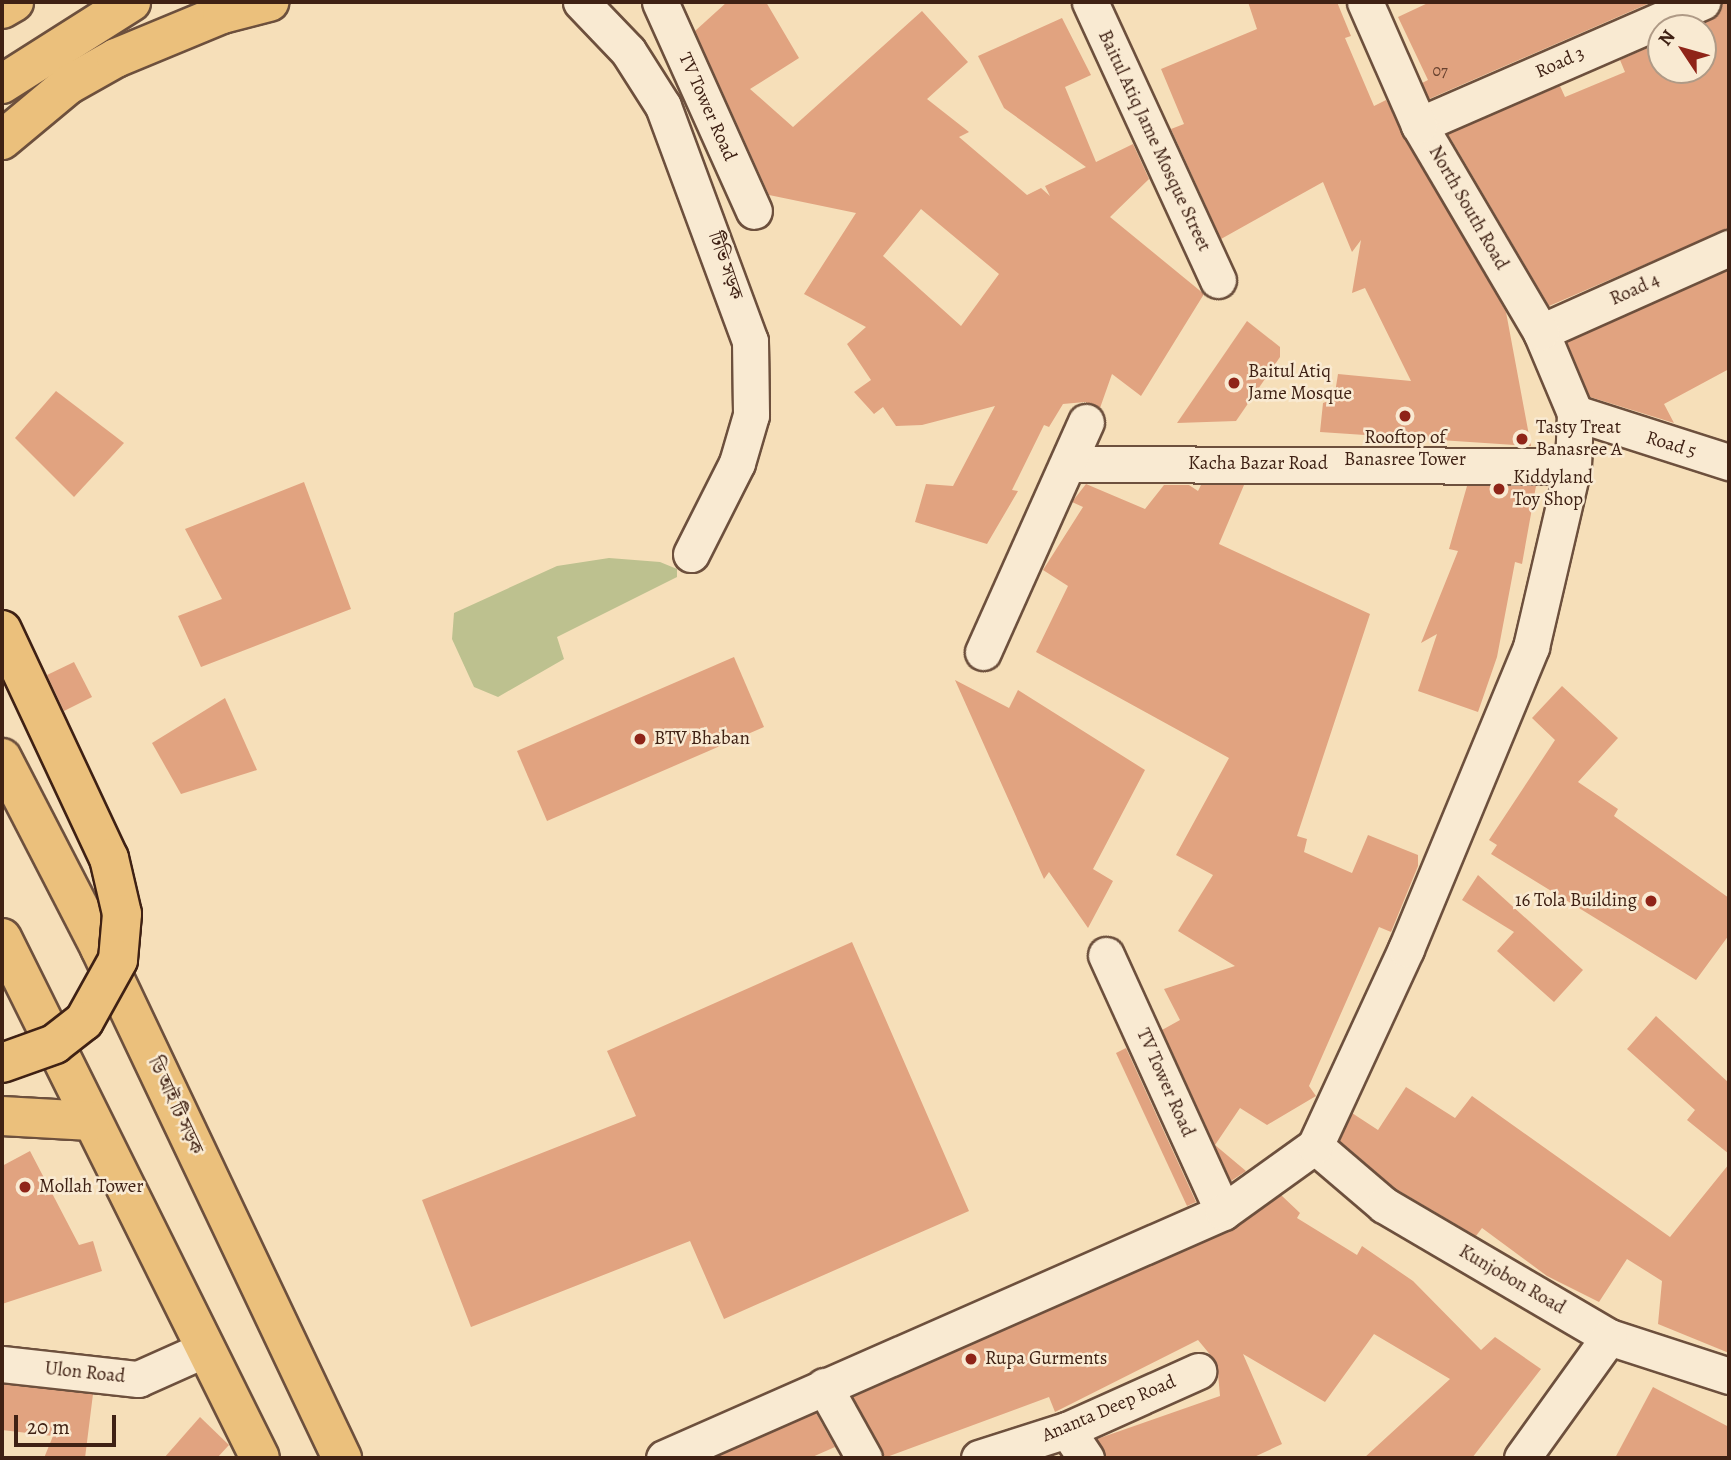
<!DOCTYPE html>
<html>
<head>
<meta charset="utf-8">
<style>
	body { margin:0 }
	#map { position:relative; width:1731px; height:1460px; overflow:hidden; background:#f6dfb9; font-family:Alegreya,"Noto Serif Bengali",serif }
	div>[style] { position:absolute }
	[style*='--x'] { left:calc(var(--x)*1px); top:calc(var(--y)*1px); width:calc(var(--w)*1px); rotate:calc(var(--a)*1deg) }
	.green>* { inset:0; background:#bdc18f }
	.building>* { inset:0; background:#e1a380 }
	.roads { filter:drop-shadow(2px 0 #6d503d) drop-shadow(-2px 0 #6d503d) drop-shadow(0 2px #6d503d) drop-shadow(0 -2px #6d503d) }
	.minor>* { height:35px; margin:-17.5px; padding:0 17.5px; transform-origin:17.5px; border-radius:17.5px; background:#f9ead2 }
	.major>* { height:38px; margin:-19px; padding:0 19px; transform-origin:19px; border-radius:19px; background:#ebc07c }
	.bridges { filter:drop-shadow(2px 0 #3f2114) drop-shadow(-2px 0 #3f2114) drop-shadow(0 2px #3f2114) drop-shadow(0 -2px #3f2114) }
	.major-bridge>* { height:38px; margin:-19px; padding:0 19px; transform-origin:19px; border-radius:19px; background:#ebc07c }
	.dots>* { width:19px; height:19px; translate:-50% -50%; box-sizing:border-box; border:4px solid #f9ead2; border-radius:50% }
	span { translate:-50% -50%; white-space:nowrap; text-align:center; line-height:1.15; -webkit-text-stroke:5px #f9ead2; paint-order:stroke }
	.number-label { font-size:16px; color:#68422f }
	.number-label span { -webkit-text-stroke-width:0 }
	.street-label { font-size:19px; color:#3f2114 }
	.poi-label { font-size:19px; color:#3f2114 }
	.left { translate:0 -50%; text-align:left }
	.right { translate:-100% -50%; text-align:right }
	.frame { position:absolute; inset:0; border:4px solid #3f2114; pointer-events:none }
	.north { position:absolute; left:1647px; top:14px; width:70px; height:70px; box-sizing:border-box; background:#f9ead2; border:2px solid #af9a86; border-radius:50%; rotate:306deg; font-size:19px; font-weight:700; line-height:28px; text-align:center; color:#3f2114 }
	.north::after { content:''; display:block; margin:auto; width:24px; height:32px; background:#8f2418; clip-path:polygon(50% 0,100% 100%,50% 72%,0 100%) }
	.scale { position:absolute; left:14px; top:1415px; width:102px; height:32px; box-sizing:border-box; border:4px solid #3f2114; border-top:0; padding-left:9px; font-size:21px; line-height:24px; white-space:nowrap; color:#3f2114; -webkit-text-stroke:5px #f9ead2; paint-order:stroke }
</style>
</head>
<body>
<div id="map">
	<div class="green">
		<i style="clip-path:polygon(609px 558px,660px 562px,677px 569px,677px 577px,557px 637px,564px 659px,498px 697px,474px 687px,452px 639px,454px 613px,557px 566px)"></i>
	</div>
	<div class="building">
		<i style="clip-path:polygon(evenodd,727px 2px,766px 2px,799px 58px,750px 89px,793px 127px,922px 11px,968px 62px,927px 99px,969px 132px,959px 137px,1027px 195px,1041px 188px,1050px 196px,1045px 186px,1086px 167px,1004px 108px,978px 56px,1062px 18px,1091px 75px,1065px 87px,1096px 162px,1133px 144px,1149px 179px,1110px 217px,1204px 294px,1141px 396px,1112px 374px,1100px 408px,1085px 402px,1063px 404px,1049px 427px,1044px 425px,1012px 490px,1018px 491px,987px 544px,915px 522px,926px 484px,953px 486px,995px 406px,922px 425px,896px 426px,883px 407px,874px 414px,854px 392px,871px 380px,847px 344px,866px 327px,804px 294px,856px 213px,769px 195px,695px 31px,727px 2px,921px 209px,999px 274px,961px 326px,883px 256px,921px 209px)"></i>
		<i style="clip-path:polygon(1248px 2px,1337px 2px,1351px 36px,1345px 38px,1374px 106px,1386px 100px,1506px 312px,1531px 446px,1320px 432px,1323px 403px,1334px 399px,1338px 374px,1411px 381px,1365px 288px,1352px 293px,1361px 240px,1352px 252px,1323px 182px,1221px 239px,1171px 129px,1184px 124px,1161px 69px,1257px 29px)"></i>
		<i style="clip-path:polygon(1430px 2px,1652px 2px,1429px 99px,1422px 83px,1428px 80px,1398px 17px)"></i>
		<i style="clip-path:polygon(1722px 2px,1729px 2px,1729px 228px,1549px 306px,1448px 134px,1560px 86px,1565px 97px,1625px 72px,1620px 60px,1661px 42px,1661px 70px,1703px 70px,1703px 28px,1693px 28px,1718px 14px)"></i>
		<i style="clip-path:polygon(1729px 270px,1729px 369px,1664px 404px,1674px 423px,1590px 397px,1567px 342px)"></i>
		<i style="clip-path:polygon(1247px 321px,1280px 347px,1280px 357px,1236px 421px,1177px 423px)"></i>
		<i style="clip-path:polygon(56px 391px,124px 443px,74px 497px,15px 438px)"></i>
		<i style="clip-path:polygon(304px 482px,351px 609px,201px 667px,178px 616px,222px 599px,185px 529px)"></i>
		<i style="clip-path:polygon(1086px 484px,1145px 509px,1164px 485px,1189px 485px,1198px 491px,1201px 485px,1244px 485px,1219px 544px,1370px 614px,1297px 836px,1307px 839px,1304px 852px,1352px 873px,1368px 835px,1418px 855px,1418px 866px,1391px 932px,1379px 927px,1309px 1086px,1316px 1096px,1267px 1125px,1240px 1108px,1215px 1145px,1246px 1171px,1231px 1181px,1162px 1030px,1180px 1020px,1164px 989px,1235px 966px,1178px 931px,1213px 875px,1176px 855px,1229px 758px,1036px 652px,1068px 586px,1043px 570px,1083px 507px,1072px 502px)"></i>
		<i style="clip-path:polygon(1467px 486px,1536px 486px,1522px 564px,1515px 562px,1497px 657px,1478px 712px,1418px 691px,1437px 634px,1421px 643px,1458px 551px,1449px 549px)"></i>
		<i style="clip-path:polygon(734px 657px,764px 727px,547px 821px,517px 751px)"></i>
		<i style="clip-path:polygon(74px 662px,92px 697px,64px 711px,47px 675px)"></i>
		<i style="clip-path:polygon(955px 680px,1009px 708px,1018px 690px,1145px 770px,1093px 869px,1113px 881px,1088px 928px,1049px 872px,1044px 879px)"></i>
		<i style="clip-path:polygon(1562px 686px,1618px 738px,1578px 782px,1618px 809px,1614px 816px,1729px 898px,1729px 935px,1696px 980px,1491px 854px,1497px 845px,1489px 840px,1555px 740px,1532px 718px)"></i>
		<i style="clip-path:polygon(225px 698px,257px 770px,181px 794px,152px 743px)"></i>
		<i style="clip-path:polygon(1478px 875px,1583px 970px,1554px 1002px,1497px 951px,1514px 932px,1462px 900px)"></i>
		<i style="clip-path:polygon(852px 942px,969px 1211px,724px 1319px,690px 1241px,471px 1327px,422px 1200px,636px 1116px,607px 1051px)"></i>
		<i style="clip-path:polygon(1656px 1016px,1729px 1083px,1729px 1154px,1687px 1120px,1695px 1110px,1627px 1049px)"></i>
		<i style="clip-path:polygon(1126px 1048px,1196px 1202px,1187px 1206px,1116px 1053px)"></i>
		<i style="clip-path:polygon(1406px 1087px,1455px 1118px,1472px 1096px,1670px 1237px,1729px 1164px,1729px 1353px,1658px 1324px,1662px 1281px,1627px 1259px,1599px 1302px,1547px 1276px,1482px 1228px,1476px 1236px,1396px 1189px,1340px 1141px,1352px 1113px,1378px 1130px)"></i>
		<i style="clip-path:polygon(30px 1151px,79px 1245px,93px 1241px,102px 1271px,2px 1304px,2px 1166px)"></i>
		<i style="clip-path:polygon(1281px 1195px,1300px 1213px,1297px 1218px,1357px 1255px,1362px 1246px,1413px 1281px,1481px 1350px,1495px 1337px,1541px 1369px,1472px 1458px,1364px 1458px,1450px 1379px,1374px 1334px,1325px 1402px,1243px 1354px,1282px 1444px,1252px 1458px,1106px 1458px,1097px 1439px,1220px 1396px,1217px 1363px,1198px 1340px,1055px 1412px,1049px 1397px,884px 1458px,853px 1397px,1231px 1230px)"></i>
		<i style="clip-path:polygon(2px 1384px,93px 1394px,85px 1458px,44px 1458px,53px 1436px,2px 1430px)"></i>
		<i style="clip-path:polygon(1653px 1387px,1729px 1427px,1729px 1458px,1615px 1458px)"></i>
		<i style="clip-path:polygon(816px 1413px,835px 1447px,810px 1458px,713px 1458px)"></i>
		<i style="clip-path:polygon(200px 1417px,229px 1445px,217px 1458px,164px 1458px)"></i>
	</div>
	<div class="roads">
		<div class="minor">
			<i style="--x:581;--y:2;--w:68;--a:46.2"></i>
			<i style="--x:628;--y:51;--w:65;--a:57.5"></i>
			<i style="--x:663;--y:106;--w:251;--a:69.7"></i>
			<i style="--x:750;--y:341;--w:74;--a:89.2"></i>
			<i style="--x:751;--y:415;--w:50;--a:106.3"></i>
			<i style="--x:737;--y:463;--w:102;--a:116.8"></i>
			<i style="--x:660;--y:2;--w:229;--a:65.8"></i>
			<i style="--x:1090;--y:2;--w:306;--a:65.3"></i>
			<i style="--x:1419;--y:125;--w:309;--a:-23.5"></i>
			<i style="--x:1541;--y:332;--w:206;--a:-24.1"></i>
			<i style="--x:1575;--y:413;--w:162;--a:17.7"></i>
			<i style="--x:1068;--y:464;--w:505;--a:0.23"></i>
			<i style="--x:983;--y:652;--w:252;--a:-65.9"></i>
			<i style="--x:1106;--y:955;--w:282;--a:65.5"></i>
			<i style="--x:1315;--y:1146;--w:91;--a:40.5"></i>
			<i style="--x:1384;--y:1205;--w:261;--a:30.4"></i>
			<i style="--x:1609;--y:1337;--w:126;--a:18"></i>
			<i style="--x:2;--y:1364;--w:137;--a:6.3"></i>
			<i style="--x:138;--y:1379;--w:73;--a:-24.1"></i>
			<i style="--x:824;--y:1386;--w:82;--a:60.9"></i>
			<i style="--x:1067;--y:1430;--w:34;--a:56"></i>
			<i style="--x:664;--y:1458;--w:611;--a:-23.75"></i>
			<i style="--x:1223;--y:1212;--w:113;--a:-35.7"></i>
			<i style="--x:1315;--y:1146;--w:217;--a:-65.2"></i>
			<i style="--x:1406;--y:949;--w:327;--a:-67.5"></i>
			<i style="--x:1531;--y:647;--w:186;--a:-76.9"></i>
			<i style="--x:1573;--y:466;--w:53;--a:-87.8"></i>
			<i style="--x:1575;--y:413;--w:88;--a:-112.8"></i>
			<i style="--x:1541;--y:332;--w:240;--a:-120.5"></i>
			<i style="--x:1419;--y:125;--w:134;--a:-113.7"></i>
			<i style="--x:979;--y:1458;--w:92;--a:-17.7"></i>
			<i style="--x:1067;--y:1430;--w:144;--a:-24.2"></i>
			<i style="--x:1522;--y:1458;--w:149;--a:-54.3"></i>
		</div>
		<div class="major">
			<i style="--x:2;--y:9;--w:14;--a:-30"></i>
			<i style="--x:2;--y:84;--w:153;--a:-32.4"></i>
			<i style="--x:2;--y:140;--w:86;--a:-39.8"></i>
			<i style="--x:68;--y:85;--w:55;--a:-29.4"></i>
			<i style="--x:116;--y:58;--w:115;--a:-22.5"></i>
			<i style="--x:222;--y:14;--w:49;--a:-14.3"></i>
			<i style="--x:2;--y:758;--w:214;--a:62.7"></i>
			<i style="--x:100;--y:948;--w:565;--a:64.62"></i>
			<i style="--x:2;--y:938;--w:580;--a:63.61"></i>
			<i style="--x:2;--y:1116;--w:89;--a:3.2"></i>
		</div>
	</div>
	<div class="bridges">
		<div class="major-bridge">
			<i style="--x:2;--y:630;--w:252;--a:64.9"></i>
			<i style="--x:109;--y:858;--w:57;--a:76.9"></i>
			<i style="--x:122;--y:914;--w:46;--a:95"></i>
			<i style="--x:118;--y:960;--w:70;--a:119.1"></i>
			<i style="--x:84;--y:1021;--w:37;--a:142"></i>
			<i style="--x:55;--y:1044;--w:56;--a:160.3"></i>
		</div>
	</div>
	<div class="dots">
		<i style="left:1234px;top:383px;background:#8f2418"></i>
		<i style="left:1405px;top:416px;background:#8f2418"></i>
		<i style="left:1522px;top:439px;background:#8f2418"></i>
		<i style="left:1499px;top:489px;background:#8f2418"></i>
		<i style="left:640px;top:739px;background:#8f2418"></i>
		<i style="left:1651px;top:901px;background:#8f2418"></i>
		<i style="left:25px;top:1187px;background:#8f2418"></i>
		<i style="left:971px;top:1359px;background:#8f2418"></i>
	</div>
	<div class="number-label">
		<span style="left:1440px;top:71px">07</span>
	</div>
	<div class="street-label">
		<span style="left:1560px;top:63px;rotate:-24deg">Road 3</span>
		<span style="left:707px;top:107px;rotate:66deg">TV Tower Road</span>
		<span style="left:1154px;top:141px;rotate:65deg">Baitul Atiq Jame Mosque Street</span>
		<span style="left:1468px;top:208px;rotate:60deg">North South Road</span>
		<span style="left:725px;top:266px;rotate:71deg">টিভি সড়ক</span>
		<span style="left:1635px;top:290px;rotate:-24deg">Road 4</span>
		<span style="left:1671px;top:445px;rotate:17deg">Road 5</span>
		<span style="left:1258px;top:464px">Kacha Bazar Road</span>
		<span style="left:1165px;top:1083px;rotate:66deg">TV Tower Road</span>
		<span style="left:175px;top:1106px;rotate:65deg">ডি আই টি সড়ক</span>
		<span style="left:1512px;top:1280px;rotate:30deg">Kunjobon Road</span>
		<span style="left:85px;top:1373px;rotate:6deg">Ulon Road</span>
		<span style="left:1109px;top:1409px;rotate:-23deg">Ananta Deep Road</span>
	</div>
	<div class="poi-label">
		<span class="left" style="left:1248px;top:383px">Baitul Atiq<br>Jame Mosque</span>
		<span class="left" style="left:1536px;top:439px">Tasty Treat<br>Banasree A</span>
		<span style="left:1405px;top:449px">Rooftop of<br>Banasree Tower</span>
		<span class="left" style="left:1513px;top:489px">Kiddyland<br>Toy Shop</span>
		<span class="left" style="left:654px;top:739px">BTV Bhaban</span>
		<span class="right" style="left:1637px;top:901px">16 Tola Building</span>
		<span class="left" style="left:39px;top:1187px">Mollah Tower</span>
		<span class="left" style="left:985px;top:1359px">Rupa Gurments</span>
	</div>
	<div class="frame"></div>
	<div class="north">N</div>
	<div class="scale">20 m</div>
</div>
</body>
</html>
